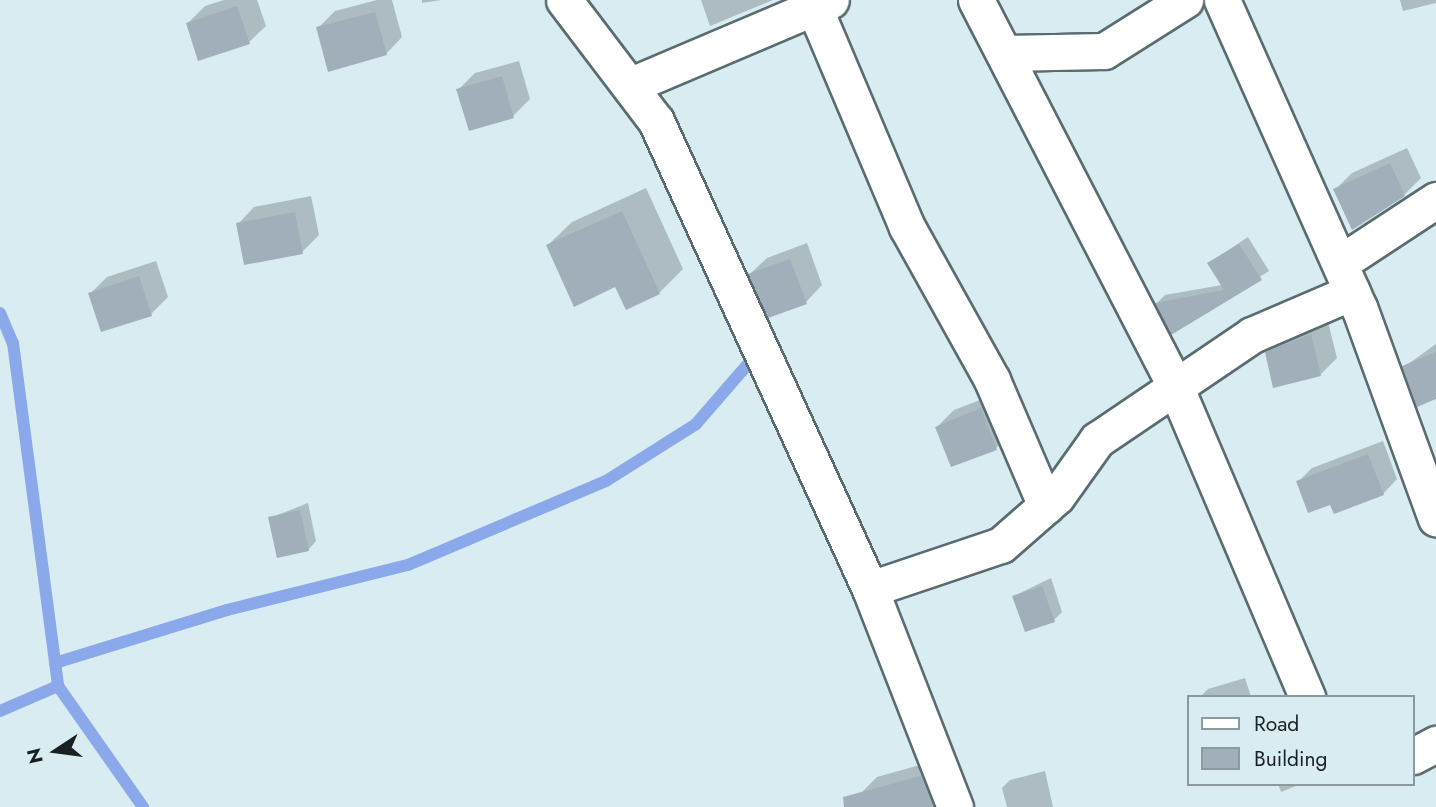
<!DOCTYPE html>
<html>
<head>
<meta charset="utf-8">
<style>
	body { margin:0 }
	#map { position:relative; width:1436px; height:807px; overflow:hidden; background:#d8ecf1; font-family:Jost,sans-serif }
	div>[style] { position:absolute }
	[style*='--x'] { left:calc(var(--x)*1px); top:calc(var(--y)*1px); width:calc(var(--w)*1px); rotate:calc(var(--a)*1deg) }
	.shadow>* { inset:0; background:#0003 }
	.stream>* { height:12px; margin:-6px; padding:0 6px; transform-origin:6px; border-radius:6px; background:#8ba8ea }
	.building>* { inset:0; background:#a1afba }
	.roads { filter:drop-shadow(2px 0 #5a6c70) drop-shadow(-2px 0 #5a6c70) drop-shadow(0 2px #5a6c70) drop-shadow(0 -2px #5a6c70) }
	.street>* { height:35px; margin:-17.5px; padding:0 17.5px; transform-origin:17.5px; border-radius:17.5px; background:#fff }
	span { translate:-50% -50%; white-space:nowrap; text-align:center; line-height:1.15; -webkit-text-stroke:7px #d8ecf1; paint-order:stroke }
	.legend { position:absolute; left:1187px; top:695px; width:228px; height:91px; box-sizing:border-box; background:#d8ecf1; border:2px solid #8c9a9e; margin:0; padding:9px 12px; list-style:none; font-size:21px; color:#192022 }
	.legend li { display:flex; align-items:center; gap:14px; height:35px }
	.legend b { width:35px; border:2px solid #8c9a9e }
	.north { position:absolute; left:21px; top:716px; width:70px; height:70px; -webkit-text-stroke:5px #d8ecf1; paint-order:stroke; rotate:257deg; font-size:19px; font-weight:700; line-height:28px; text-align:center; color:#192022 }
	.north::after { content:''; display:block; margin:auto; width:24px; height:32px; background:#192022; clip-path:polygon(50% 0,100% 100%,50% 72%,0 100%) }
</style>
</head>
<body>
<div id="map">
	<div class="shadow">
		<i style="clip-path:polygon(224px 0,257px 0,266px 26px,249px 42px,188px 23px,205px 6px)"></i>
		<i style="clip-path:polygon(377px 0,392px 0,402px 37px,386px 54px,318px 28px,335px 11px)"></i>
		<i style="clip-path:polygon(422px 0,441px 0,422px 3px)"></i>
		<i style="clip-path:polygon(701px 0,773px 0,710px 26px)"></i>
		<i style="clip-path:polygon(1400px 0,1436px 0,1436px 3px,1403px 11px)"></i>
		<i style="clip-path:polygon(519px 61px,530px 99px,513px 116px,458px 90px,475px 73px)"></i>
		<i style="clip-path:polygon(1407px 148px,1421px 178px,1404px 195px,1335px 190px,1352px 173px)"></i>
		<i style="clip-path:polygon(646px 188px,683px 269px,659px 293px,616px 285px,548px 245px,572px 222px)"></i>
		<i style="clip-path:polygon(311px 196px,319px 235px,302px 252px,238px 224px,254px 207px)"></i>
		<i style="clip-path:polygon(1248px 237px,1269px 271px,1172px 333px,1157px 303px,1165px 295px,1222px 285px,1209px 263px)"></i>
		<i style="clip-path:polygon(807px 243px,822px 285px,806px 302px,750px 274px,767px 258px)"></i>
		<i style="clip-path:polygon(156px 261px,168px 297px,151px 314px,90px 294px,107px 277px)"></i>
		<i style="clip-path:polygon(1327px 318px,1337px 358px,1320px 375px,1266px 352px,1283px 335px)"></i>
		<i style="clip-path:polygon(1436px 344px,1436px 398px,1404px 367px)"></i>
		<i style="clip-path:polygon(998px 393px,1012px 432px,996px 448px,937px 427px,954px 410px)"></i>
		<i style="clip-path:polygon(1383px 441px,1397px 479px,1383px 494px,1331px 502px,1298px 482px,1312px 468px)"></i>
		<i style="clip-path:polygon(308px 503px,316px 541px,308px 550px,270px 518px)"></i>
		<i style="clip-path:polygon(1051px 578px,1062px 612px,1054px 620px,1014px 596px)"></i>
		<i style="clip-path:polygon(1245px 678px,1251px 697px,1200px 697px,1208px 689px)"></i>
		<i style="clip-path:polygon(938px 760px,963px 807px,861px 807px,860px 794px,877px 777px)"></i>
		<i style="clip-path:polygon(1045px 771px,1053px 807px,1007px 807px,1002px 788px,1010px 780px)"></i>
		<i style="clip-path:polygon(1278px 784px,1301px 784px,1281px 792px)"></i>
	</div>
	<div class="stream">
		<i style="--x:0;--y:313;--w:33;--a:67"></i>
		<i style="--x:13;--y:343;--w:346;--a:82.5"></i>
		<i style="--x:58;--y:686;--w:148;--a:54.9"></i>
		<i style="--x:55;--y:663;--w:180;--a:-17.1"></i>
		<i style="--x:227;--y:610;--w:187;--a:-14"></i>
		<i style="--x:408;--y:565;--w:215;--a:-23"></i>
		<i style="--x:606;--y:481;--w:107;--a:-32.3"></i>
		<i style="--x:696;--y:424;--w:90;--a:-49.1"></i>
		<i style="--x:0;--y:711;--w:63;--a:-23.3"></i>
	</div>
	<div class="building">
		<i style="clip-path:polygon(237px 6px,250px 44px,198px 61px,186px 23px)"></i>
		<i style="clip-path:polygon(375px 12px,387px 55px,328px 72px,316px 27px)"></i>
		<i style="clip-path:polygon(502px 76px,514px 118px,469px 131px,456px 89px)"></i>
		<i style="clip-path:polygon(1390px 163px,1405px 196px,1352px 230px,1333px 189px)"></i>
		<i style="clip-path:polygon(622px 211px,660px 294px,626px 310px,615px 287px,574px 307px,546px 245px)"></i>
		<i style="clip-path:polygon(295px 212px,303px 254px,244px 265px,236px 223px)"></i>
		<i style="clip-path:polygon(1239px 244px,1262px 280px,1171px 335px,1155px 303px,1224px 290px,1207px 263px)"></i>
		<i style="clip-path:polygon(790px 259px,807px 304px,768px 318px,748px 274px)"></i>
		<i style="clip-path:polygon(139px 276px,152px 316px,101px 332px,88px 293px)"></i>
		<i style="clip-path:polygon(1311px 334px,1321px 376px,1273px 388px,1265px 352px)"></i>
		<i style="clip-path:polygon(1436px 352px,1436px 399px,1417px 407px,1402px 366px)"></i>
		<i style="clip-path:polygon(981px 408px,997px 450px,951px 467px,935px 427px)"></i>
		<i style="clip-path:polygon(1368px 454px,1384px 495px,1334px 514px,1330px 505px,1308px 513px,1296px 481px)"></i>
		<i style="clip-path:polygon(300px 510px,309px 551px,277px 558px,268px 517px)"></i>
		<i style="clip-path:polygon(1042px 586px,1055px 622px,1025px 632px,1012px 596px)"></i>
		<i style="clip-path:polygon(921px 776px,933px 807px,844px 807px,843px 797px)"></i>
	</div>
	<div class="roads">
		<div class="street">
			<i style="--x:564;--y:0;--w:152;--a:52.8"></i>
			<i style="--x:656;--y:121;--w:515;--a:65.43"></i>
			<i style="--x:870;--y:589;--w:234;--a:68.7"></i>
			<i style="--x:976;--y:0;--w:437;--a:62.7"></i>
			<i style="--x:1176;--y:388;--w:336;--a:67"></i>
			<i style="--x:1222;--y:0;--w:336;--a:66"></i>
			<i style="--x:1359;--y:307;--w:225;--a:70"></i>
			<i style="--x:814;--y:7;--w:239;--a:67.1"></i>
			<i style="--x:907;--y:227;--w:175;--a:60.9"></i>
			<i style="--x:992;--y:380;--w:137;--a:66.8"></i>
			<i style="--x:1004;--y:53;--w:100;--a:-1.1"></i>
			<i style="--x:1104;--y:51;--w:96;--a:-32.2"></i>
			<i style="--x:631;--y:85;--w:217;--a:-23"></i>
			<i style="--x:1340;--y:263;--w:115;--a:-33.3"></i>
			<i style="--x:870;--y:589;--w:138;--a:-18.6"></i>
			<i style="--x:1001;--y:545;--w:74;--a:-41.2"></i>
			<i style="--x:1057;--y:496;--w:69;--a:-54.5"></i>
			<i style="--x:1097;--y:440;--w:187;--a:-34.1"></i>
			<i style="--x:1252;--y:335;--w:109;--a:-23.3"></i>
			<i style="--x:1413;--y:756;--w:26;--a:-28"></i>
		</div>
	</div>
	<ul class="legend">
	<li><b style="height:9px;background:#fff"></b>Road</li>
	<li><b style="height:19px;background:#a1afba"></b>Building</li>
	</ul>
	<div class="north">N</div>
</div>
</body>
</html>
